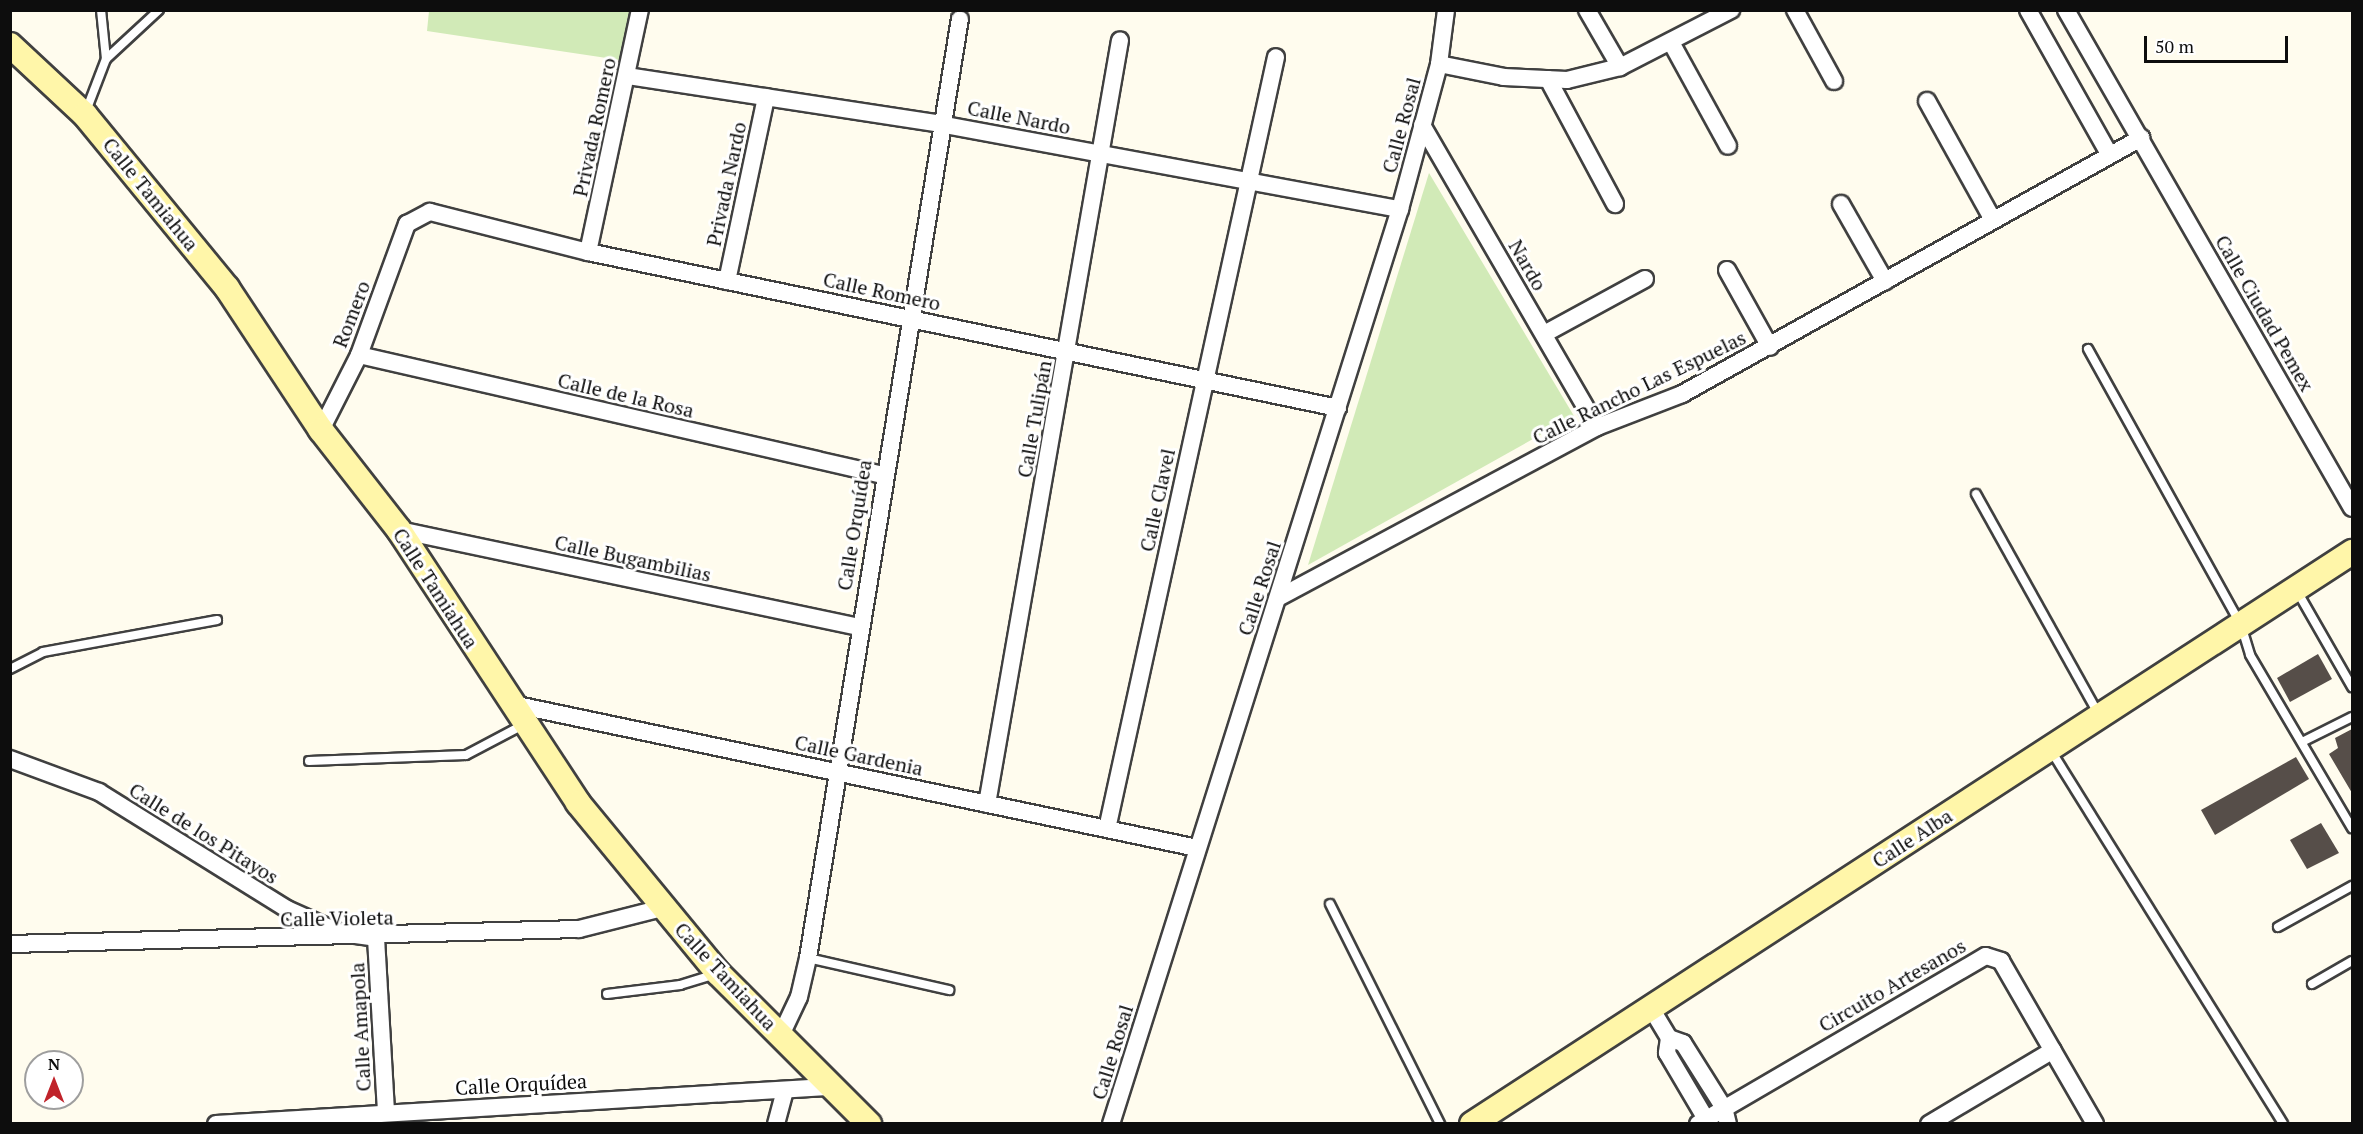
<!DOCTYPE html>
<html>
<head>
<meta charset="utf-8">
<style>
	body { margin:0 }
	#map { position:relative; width:2363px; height:1134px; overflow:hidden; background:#fffcee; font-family:"PT Serif",serif }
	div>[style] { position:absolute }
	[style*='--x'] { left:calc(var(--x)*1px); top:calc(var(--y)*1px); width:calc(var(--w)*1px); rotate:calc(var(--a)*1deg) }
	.green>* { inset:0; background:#d1eab7 }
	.building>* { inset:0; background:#564e49 }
	.roads { filter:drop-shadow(2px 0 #404040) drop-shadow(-2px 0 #404040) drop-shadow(0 2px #404040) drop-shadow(0 -2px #404040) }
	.lane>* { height:8px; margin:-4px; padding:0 4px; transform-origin:4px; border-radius:4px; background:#fff }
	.street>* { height:16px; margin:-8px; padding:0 8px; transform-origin:8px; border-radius:8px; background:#fff }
	.secondary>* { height:24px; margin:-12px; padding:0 12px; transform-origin:12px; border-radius:12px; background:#fff6a9 }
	span { translate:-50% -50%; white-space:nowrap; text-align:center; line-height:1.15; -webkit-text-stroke:6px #fff; paint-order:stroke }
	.street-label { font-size:20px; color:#0d0d0d }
	.frame { position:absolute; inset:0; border:12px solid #0d0d0d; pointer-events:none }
	.north { position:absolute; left:24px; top:1050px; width:60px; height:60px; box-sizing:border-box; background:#fff; border:2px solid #9e9e9e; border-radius:50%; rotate:0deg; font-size:16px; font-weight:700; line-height:24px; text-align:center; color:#0d0d0d }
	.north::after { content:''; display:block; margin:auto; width:21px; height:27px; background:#c0232a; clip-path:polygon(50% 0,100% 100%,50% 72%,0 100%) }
	.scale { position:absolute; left:2144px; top:36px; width:144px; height:27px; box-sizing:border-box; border:3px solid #0d0d0d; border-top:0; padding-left:8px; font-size:18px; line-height:21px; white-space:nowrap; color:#0d0d0d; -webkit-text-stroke:4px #fff; paint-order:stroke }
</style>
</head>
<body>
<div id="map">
	<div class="green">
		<i style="clip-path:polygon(429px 11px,634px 11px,620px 60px,427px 31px)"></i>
		<i style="clip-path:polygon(1429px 173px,1574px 416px,1308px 565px)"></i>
	</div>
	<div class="building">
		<i style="clip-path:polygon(2318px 654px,2332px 679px,2290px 702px,2277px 678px)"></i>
		<i style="clip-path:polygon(2352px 729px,2352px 793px,2329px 754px,2338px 748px,2335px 738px)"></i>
		<i style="clip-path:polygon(2296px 757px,2309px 779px,2215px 835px,2201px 810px)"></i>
		<i style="clip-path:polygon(2321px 823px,2339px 853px,2307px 869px,2290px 840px)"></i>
	</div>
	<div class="roads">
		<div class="lane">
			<i style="--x:106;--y:59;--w:72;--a:-42.8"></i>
			<i style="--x:86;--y:111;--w:56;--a:-69"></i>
			<i style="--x:106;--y:59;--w:49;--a:-95.8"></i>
			<i style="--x:2088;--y:349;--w:316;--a:61"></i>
			<i style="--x:2241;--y:625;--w:31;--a:73"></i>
			<i style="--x:2250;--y:655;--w:201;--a:59.5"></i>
			<i style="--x:1976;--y:494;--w:251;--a:60.9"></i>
			<i style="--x:2297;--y:591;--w:111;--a:60.2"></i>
			<i style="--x:10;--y:669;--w:37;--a:-27"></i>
			<i style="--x:43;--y:652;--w:177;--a:-10.4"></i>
			<i style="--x:2304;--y:741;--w:54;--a:-26.6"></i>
			<i style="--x:2050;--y:749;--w:441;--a:58.1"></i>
			<i style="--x:309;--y:761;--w:157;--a:-2.2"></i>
			<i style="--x:466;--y:755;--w:64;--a:-27.8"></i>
			<i style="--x:1330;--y:904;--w:246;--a:63.4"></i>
			<i style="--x:2278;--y:927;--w:85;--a:-29"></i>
			<i style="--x:808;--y:958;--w:145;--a:12.8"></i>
			<i style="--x:2312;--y:984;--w:46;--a:-29.9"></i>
			<i style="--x:607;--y:994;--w:74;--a:-7"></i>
			<i style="--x:680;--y:985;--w:37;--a:-17"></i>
		</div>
		<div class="street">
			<i style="--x:1587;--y:10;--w:66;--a:59.9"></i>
			<i style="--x:1795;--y:10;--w:81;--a:61.2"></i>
			<i style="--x:2028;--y:10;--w:165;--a:60.6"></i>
			<i style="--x:2066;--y:10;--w:574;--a:60.13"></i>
			<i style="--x:1672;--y:44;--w:116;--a:61.2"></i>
			<i style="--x:1439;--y:64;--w:66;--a:11.3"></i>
			<i style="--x:1504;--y:77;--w:63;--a:2.7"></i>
			<i style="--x:1567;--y:80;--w:55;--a:-13.8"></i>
			<i style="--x:1620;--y:67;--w:125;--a:-27.2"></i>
			<i style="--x:628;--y:76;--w:316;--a:8.7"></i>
			<i style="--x:940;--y:124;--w:468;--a:10.5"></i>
			<i style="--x:1548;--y:79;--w:142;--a:61.8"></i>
			<i style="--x:1927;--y:101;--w:136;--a:61"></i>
			<i style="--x:1422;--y:125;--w:349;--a:59.9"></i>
			<i style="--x:1841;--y:204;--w:89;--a:60.3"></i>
			<i style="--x:588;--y:252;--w:248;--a:-77.9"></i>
			<i style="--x:1727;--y:270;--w:88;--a:60.8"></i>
			<i style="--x:727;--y:281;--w:188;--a:-78"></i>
			<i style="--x:1544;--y:334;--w:115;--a:-28.6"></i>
			<i style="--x:359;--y:355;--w:538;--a:12.9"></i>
			<i style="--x:321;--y:430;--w:84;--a:-63.1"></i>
			<i style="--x:359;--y:355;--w:140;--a:-69.9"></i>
			<i style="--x:407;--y:224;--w:26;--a:-28"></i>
			<i style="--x:430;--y:212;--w:163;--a:14.2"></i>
			<i style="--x:588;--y:252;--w:766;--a:11.75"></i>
			<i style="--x:399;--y:530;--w:470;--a:11.9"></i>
			<i style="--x:1278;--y:598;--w:362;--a:-28.2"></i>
			<i style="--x:1597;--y:427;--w:91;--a:-21.2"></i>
			<i style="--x:1682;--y:394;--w:526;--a:-29.15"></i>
			<i style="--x:512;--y:704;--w:700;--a:11.87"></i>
			<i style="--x:10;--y:759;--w:95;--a:20.3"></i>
			<i style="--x:99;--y:792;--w:221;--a:31.9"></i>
			<i style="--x:287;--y:909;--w:59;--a:24"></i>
			<i style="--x:341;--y:933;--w:35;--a:8"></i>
			<i style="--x:376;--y:938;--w:175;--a:86.7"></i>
			<i style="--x:987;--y:804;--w:775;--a:-80.12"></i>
			<i style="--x:1107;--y:829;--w:790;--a:-77.65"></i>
			<i style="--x:10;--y:944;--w:569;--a:-1.51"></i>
			<i style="--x:579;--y:929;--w:86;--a:-14.2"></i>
			<i style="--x:1651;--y:1008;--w:35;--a:59"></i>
			<i style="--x:1669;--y:1038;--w:15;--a:98"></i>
			<i style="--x:1667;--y:1053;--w:82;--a:59.4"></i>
			<i style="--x:781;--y:1035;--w:42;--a:-64.7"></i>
			<i style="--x:799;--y:997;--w:40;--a:-77"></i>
			<i style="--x:808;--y:958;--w:951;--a:-80.81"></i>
			<i style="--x:1669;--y:1038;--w:15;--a:20"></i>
			<i style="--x:1683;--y:1043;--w:77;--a:57.8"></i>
			<i style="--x:1724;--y:1108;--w:16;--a:76"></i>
			<i style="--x:216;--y:1124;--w:612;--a:-3.47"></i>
			<i style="--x:776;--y:1124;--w:35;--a:-75"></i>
			<i style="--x:1111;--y:1124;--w:960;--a:-72.47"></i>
			<i style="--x:1400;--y:209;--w:150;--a:-74.9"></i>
			<i style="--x:1439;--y:64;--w:54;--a:-82.6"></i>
			<i style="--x:1698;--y:1124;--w:333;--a:-30.3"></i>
			<i style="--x:1986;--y:956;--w:16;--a:18"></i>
			<i style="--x:2001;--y:961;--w:188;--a:60"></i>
			<i style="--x:1929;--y:1124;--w:144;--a:-30.8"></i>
		</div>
		<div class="secondary">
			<i style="--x:10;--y:45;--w:103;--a:43"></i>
			<i style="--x:85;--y:115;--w:224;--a:50.6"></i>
			<i style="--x:227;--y:288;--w:170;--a:56.5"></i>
			<i style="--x:321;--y:430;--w:127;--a:52"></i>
			<i style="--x:399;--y:530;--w:326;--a:56.7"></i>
			<i style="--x:578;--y:803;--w:220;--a:50.5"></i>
			<i style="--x:718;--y:973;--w:214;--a:45"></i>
			<i style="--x:1472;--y:1124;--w:1050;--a:-33.02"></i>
		</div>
	</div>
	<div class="street-label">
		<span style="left:1019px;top:117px;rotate:11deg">Calle Nardo</span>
		<span style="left:1401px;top:125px;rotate:-75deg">Calle Rosal</span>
		<span style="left:594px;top:127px;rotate:-78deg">Privada Romero</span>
		<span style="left:726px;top:184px;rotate:-78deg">Privada Nardo</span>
		<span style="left:151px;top:194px;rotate:51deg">Calle Tamiahua</span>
		<span style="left:1528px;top:265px;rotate:60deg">Nardo</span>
		<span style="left:882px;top:291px;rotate:12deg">Calle Romero</span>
		<span style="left:2265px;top:313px;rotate:60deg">Calle Ciudad Pemex</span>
		<span style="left:351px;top:314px;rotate:-69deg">Romero</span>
		<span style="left:1639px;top:387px;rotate:-26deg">Calle Rancho Las Espuelas</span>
		<span style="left:626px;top:395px;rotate:13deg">Calle de la Rosa</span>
		<span style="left:1034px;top:419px;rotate:-80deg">Calle Tulipán</span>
		<span style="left:1157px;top:500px;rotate:-78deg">Calle Clavel</span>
		<span style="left:854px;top:525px;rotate:-81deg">Calle Orquídea</span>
		<span style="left:633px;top:558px;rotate:12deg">Calle Bugambilias</span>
		<span style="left:436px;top:588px;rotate:57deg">Calle Tamiahua</span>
		<span style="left:1259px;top:588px;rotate:-72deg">Calle Rosal</span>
		<span style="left:859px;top:755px;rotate:12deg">Calle Gardenia</span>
		<span style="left:204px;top:833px;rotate:32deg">Calle de los Pitayos</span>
		<span style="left:1912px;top:838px;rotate:-33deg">Calle Alba</span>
		<span style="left:337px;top:918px;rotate:-1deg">Calle Violeta</span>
		<span style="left:726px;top:976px;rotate:47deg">Calle Tamiahua</span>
		<span style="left:1892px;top:985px;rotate:-30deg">Circuito Artesanos</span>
		<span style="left:360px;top:1027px;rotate:-93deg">Calle Amapola</span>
		<span style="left:1112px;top:1052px;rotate:-73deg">Calle Rosal</span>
		<span style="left:521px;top:1084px;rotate:-3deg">Calle Orquídea</span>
	</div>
	<div class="frame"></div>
	<div class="north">N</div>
	<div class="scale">50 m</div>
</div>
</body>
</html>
